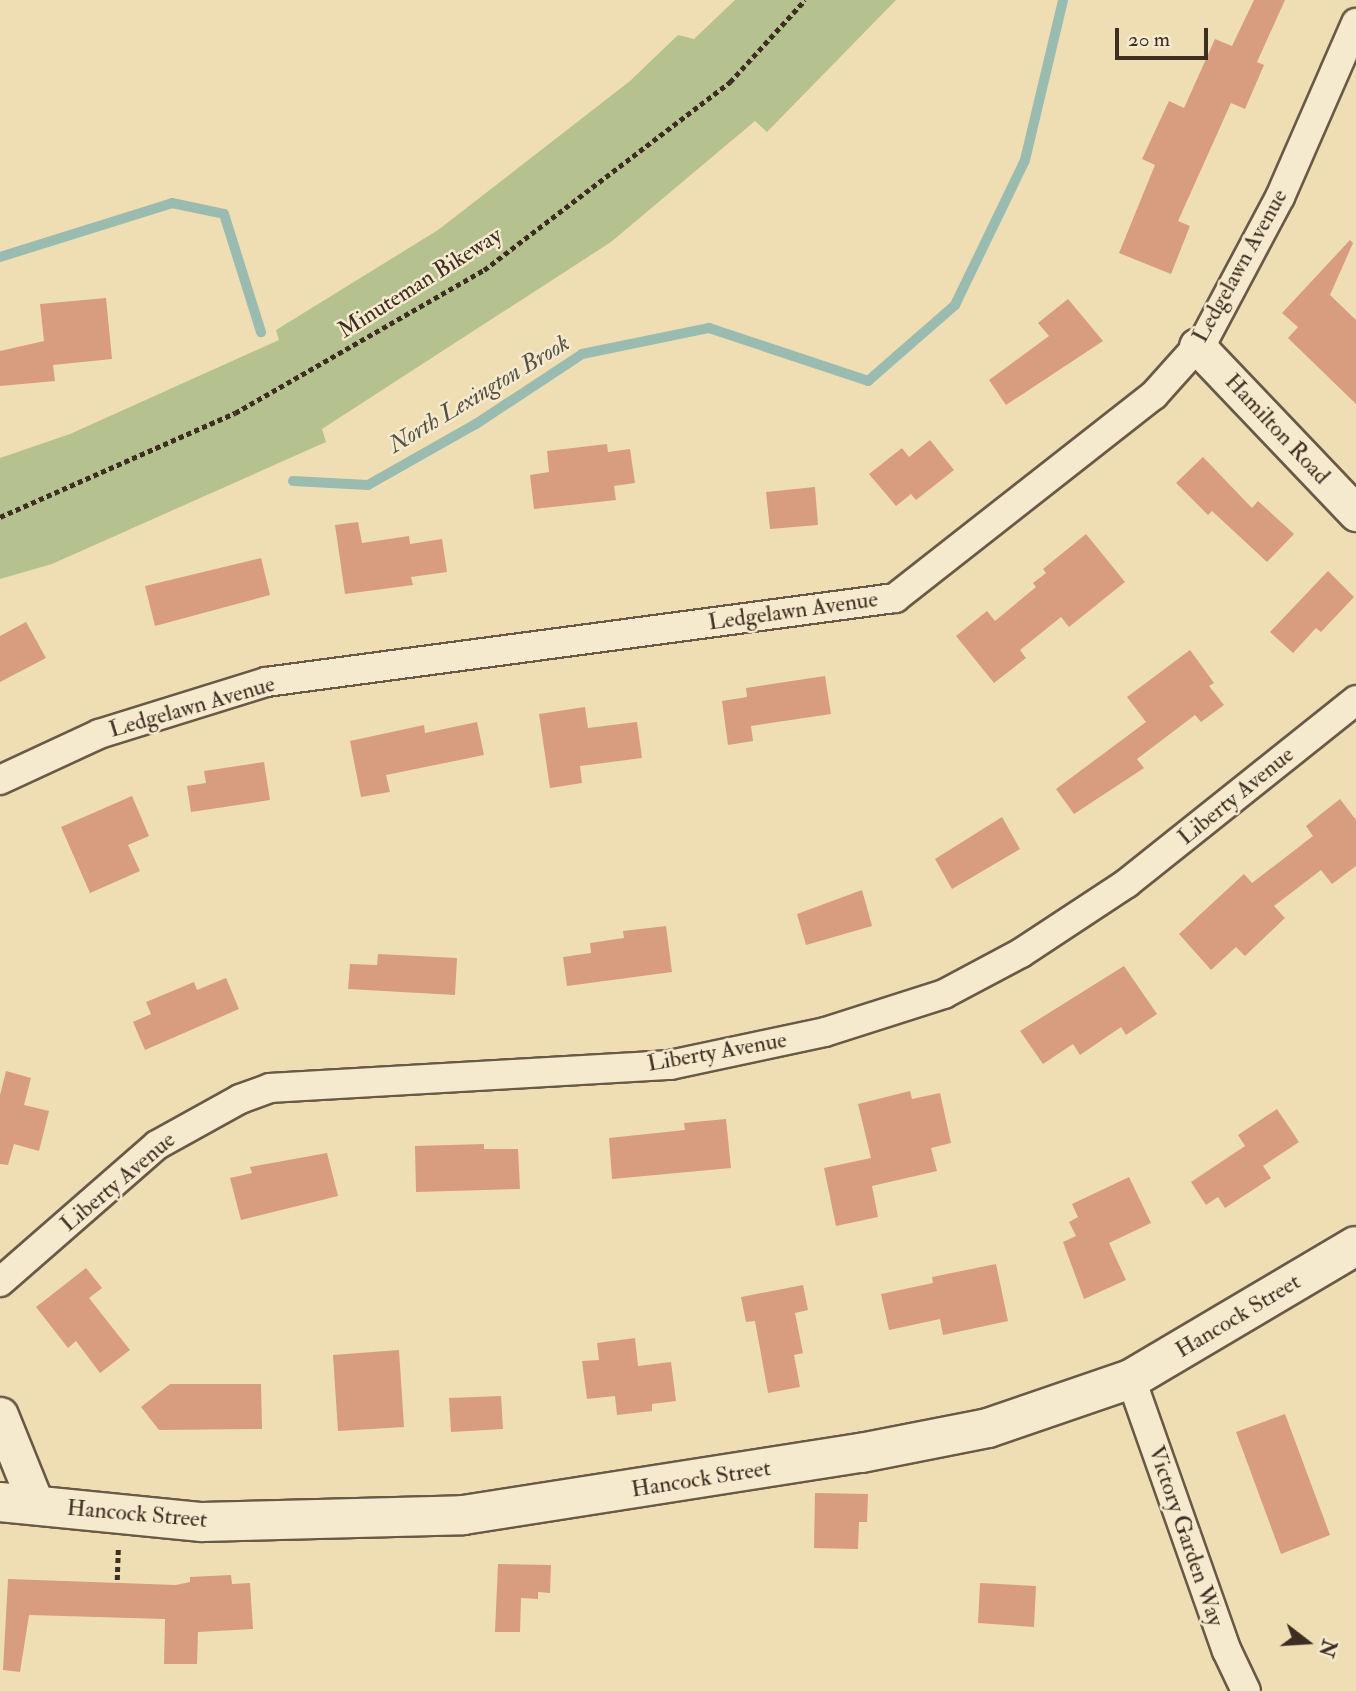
<!DOCTYPE html>
<html>
<head>
<meta charset="utf-8">
<style>
	body { margin:0 }
	#map { position:relative; width:1356px; height:1691px; overflow:hidden; background:#efdeb4; font-family:"IM FELL Double Pica",serif }
	div>[style] { position:absolute }
	[style*='--x'] { left:calc(var(--x)*1px); top:calc(var(--y)*1px); width:calc(var(--w)*1px); rotate:calc(var(--a)*1deg) }
	.green>* { inset:0; background:#b5c290 }
	.stream>* { height:10px; margin:-5px; padding:0 5px; transform-origin:5px; border-radius:5px; background:#9abcb0 }
	.building>* { inset:0; background:#d89d7e }
	.path>* { height:4.5px; margin-top:-2.25px; transform-origin:0; background:repeating-linear-gradient(90deg,#3e2d21 0 5px,transparent 0 8.5px) }
	.roads { filter:drop-shadow(2px 0 #6a5946) drop-shadow(-2px 0 #6a5946) drop-shadow(0 2px #6a5946) drop-shadow(0 -2px #6a5946) }
	.minor>* { height:28px; margin:-14px; padding:0 14px; transform-origin:14px; border-radius:14px; background:#f5eace }
	.tertiary>* { height:35px; margin:-17.5px; padding:0 17.5px; transform-origin:17.5px; border-radius:17.5px; background:#f5eace }
	.secondary>* { height:38px; margin:-19px; padding:0 19px; transform-origin:19px; border-radius:19px; background:#f5eace }
	span { translate:-50% -50%; white-space:nowrap; text-align:center; line-height:1.15; -webkit-text-stroke:5px #f5eace; paint-order:stroke }
	.street-label { font-size:23px; color:#3e2d21 }
	.water-label { font-size:24px; color:#555145; font-style:italic }
	.north { position:absolute; left:1272px; top:1607px; width:70px; height:70px; -webkit-text-stroke:5px #f5eace; paint-order:stroke; rotate:107deg; font-size:19px; font-weight:700; line-height:28px; text-align:center; color:#3e2d21 }
	.north::after { content:''; display:block; margin:auto; width:24px; height:32px; background:#3e2d21; clip-path:polygon(50% 0,100% 100%,50% 72%,0 100%) }
	.scale { position:absolute; left:1115px; top:28px; width:93px; height:32px; box-sizing:border-box; border:4px solid #3e2d21; border-top:0; padding-left:9px; font-size:21px; line-height:24px; white-space:nowrap; color:#3e2d21; -webkit-text-stroke:5px #f5eace; paint-order:stroke }
</style>
</head>
<body>
<div id="map">
	<div class="green">
		<i style="clip-path:polygon(735px 0,896px 0,767px 132px,755px 121px,611px 242px,322px 429px,326px 442px,52px 564px,0 579px,0 458px,70px 434px,279px 340px,276px 330px,438px 230px,630px 81px,678px 35px,694px 39px)"></i>
	</div>
	<div class="stream">
		<i style="--x:0;--y:257;--w:180;--a:-17.4"></i>
		<i style="--x:172;--y:203;--w:53;--a:11.9"></i>
		<i style="--x:224;--y:214;--w:124;--a:72.6"></i>
		<i style="--x:293;--y:481;--w:75;--a:3.1"></i>
		<i style="--x:368;--y:485;--w:124;--a:-29.5"></i>
		<i style="--x:476;--y:424;--w:127;--a:-33.4"></i>
		<i style="--x:582;--y:354;--w:130;--a:-11.6"></i>
		<i style="--x:709;--y:328;--w:168;--a:18.4"></i>
		<i style="--x:868;--y:381;--w:116;--a:-41.1"></i>
		<i style="--x:955;--y:305;--w:161;--a:-64.2"></i>
		<i style="--x:1025;--y:160;--w:164;--a:-76.6"></i>
	</div>
	<div class="building">
		<i style="clip-path:polygon(1254px 0,1285px 0,1257px 62px,1264px 65px,1245px 109px,1231px 103px,1178px 221px,1190px 226px,1171px 274px,1119px 253px,1155px 165px,1142px 159px,1169px 101px,1184px 108px,1215px 39px,1232px 46px)"></i>
		<i style="clip-path:polygon(1350px 240px,1353px 243px,1330px 295px,1356px 320px,1356px 404px,1288px 338px,1298px 327px,1282px 313px)"></i>
		<i style="clip-path:polygon(106px 298px,112px 359px,53px 365px,55px 381px,0 386px,0 351px,44px 341px,40px 304px)"></i>
		<i style="clip-path:polygon(1068px 299px,1103px 341px,1006px 405px,989px 380px,1049px 336px,1038px 323px)"></i>
		<i style="clip-path:polygon(930px 440px,954px 470px,916px 500px,911px 494px,896px 506px,869px 474px,902px 448px,909px 457px)"></i>
		<i style="clip-path:polygon(607px 444px,608px 452px,630px 449px,635px 483px,614px 486px,616px 500px,534px 509px,530px 475px,549px 472px,547px 451px)"></i>
		<i style="clip-path:polygon(1203px 457px,1252px 508px,1258px 501px,1294px 534px,1267px 562px,1212px 511px,1208px 515px,1176px 483px)"></i>
		<i style="clip-path:polygon(815px 487px,818px 525px,770px 529px,766px 492px)"></i>
		<i style="clip-path:polygon(358px 522px,362px 543px,409px 536px,410px 544px,442px 539px,447px 572px,411px 577px,413px 585px,345px 594px,335px 525px)"></i>
		<i style="clip-path:polygon(1086px 534px,1125px 582px,1069px 627px,1061px 617px,1020px 650px,1026px 658px,994px 683px,956px 636px,987px 611px,995px 621px,1036px 587px,1033px 583px,1046px 573px,1043px 569px)"></i>
		<i style="clip-path:polygon(261px 558px,270px 595px,155px 626px,145px 586px)"></i>
		<i style="clip-path:polygon(1328px 571px,1354px 597px,1321px 632px,1316px 628px,1293px 653px,1270px 632px)"></i>
		<i style="clip-path:polygon(26px 622px,46px 658px,0 682px,0 636px)"></i>
		<i style="clip-path:polygon(1190px 650px,1214px 683px,1209px 686px,1224px 705px,1201px 722px,1195px 715px,1137px 759px,1144px 768px,1074px 814px,1056px 789px,1146px 722px,1127px 697px)"></i>
		<i style="clip-path:polygon(825px 676px,831px 714px,751px 726px,753px 741px,728px 745px,722px 701px,747px 697px,746px 688px)"></i>
		<i style="clip-path:polygon(585px 707px,588px 728px,637px 722px,642px 758px,580px 766px,582px 783px,550px 788px,539px 714px)"></i>
		<i style="clip-path:polygon(477px 722px,484px 755px,386px 775px,390px 792px,361px 797px,350px 741px,424px 725px,425px 733px)"></i>
		<i style="clip-path:polygon(264px 762px,270px 800px,191px 812px,187px 786px,206px 783px,204px 771px)"></i>
		<i style="clip-path:polygon(132px 796px,149px 836px,128px 845px,140px 871px,90px 893px,61px 827px)"></i>
		<i style="clip-path:polygon(1340px 799px,1356px 820px,1356px 866px,1332px 884px,1321px 870px,1274px 906px,1285px 918px,1245px 956px,1236px 947px,1211px 970px,1179px 934px,1244px 874px,1252px 883px,1313px 836px,1306px 826px)"></i>
		<i style="clip-path:polygon(1002px 817px,1020px 849px,952px 889px,935px 859px)"></i>
		<i style="clip-path:polygon(862px 890px,872px 926px,806px 945px,797px 914px)"></i>
		<i style="clip-path:polygon(666px 926px,672px 972px,567px 986px,563px 957px,591px 953px,590px 943px,624px 938px,623px 931px)"></i>
		<i style="clip-path:polygon(378px 954px,457px 958px,455px 995px,348px 989px,350px 964px,377px 965px)"></i>
		<i style="clip-path:polygon(1124px 966px,1157px 1014px,1126px 1035px,1121px 1027px,1080px 1055px,1073px 1044px,1043px 1064px,1020px 1031px)"></i>
		<i style="clip-path:polygon(226px 978px,239px 1009px,145px 1050px,133px 1022px,151px 1014px,146px 1002px,194px 982px,197px 990px)"></i>
		<i style="clip-path:polygon(6px 1071px,31px 1078px,24px 1105px,49px 1111px,39px 1151px,14px 1144px,8px 1165px,0 1164px,0 1095px)"></i>
		<i style="clip-path:polygon(910px 1091px,912px 1099px,940px 1093px,951px 1143px,931px 1148px,937px 1171px,872px 1186px,878px 1217px,836px 1226px,824px 1168px,871px 1158px,858px 1104px)"></i>
		<i style="clip-path:polygon(1277px 1109px,1299px 1142px,1263px 1166px,1271px 1178px,1225px 1208px,1218px 1197px,1206px 1205px,1191px 1182px,1245px 1146px,1238px 1135px)"></i>
		<i style="clip-path:polygon(726px 1119px,731px 1168px,612px 1179px,609px 1138px,685px 1130px,684px 1123px)"></i>
		<i style="clip-path:polygon(484px 1144px,484px 1149px,518px 1149px,520px 1189px,416px 1192px,415px 1146px)"></i>
		<i style="clip-path:polygon(327px 1153px,338px 1196px,241px 1220px,230px 1178px,252px 1173px,250px 1167px)"></i>
		<i style="clip-path:polygon(1129px 1177px,1151px 1223px,1109px 1243px,1126px 1280px,1084px 1299px,1063px 1242px,1076px 1236px,1069px 1222px,1078px 1217px,1072px 1204px)"></i>
		<i style="clip-path:polygon(996px 1264px,1008px 1321px,943px 1335px,940px 1319px,889px 1330px,881px 1294px,933px 1283px,932px 1277px)"></i>
		<i style="clip-path:polygon(86px 1268px,102px 1288px,89px 1298px,130px 1350px,100px 1373px,76px 1341px,68px 1348px,36px 1307px)"></i>
		<i style="clip-path:polygon(803px 1285px,808px 1310px,795px 1313px,803px 1353px,794px 1355px,800px 1387px,768px 1393px,755px 1321px,746px 1322px,741px 1297px)"></i>
		<i style="clip-path:polygon(635px 1338px,638px 1366px,671px 1362px,676px 1401px,652px 1404px,652px 1411px,617px 1415px,615px 1396px,587px 1399px,582px 1361px,599px 1360px,597px 1343px)"></i>
		<i style="clip-path:polygon(399px 1350px,404px 1427px,338px 1431px,333px 1355px)"></i>
		<i style="clip-path:polygon(170px 1384px,261px 1384px,262px 1429px,159px 1430px,141px 1407px)"></i>
		<i style="clip-path:polygon(501px 1396px,503px 1429px,451px 1432px,449px 1398px)"></i>
		<i style="clip-path:polygon(1285px 1414px,1330px 1535px,1281px 1554px,1236px 1432px)"></i>
		<i style="clip-path:polygon(815px 1493px,868px 1494px,867px 1522px,859px 1522px,858px 1549px,814px 1548px)"></i>
		<i style="clip-path:polygon(498px 1564px,551px 1565px,550px 1593px,538px 1592px,538px 1599px,521px 1598px,520px 1632px,495px 1632px)"></i>
		<i style="clip-path:polygon(231px 1575px,232px 1584px,250px 1583px,253px 1629px,198px 1632px,197px 1664px,164px 1664px,165px 1619px,29px 1615px,20px 1672px,3px 1670px,8px 1579px,176px 1585px,190px 1582px,190px 1577px)"></i>
		<i style="clip-path:polygon(980px 1583px,1036px 1586px,1034px 1627px,978px 1623px)"></i>
	</div>
	<div class="path">
		<i style="--x:0;--y:517;--w:257;--a:-23.9"></i>
		<i style="--x:235;--y:413;--w:287;--a:-29.9"></i>
		<i style="--x:484;--y:270;--w:310;--a:-37.4"></i>
		<i style="--x:730;--y:82;--w:111;--a:-47.6"></i>
		<i style="--x:117;--y:1580;--w:33;--a:-88"></i>
	</div>
	<div class="roads">
		<div class="minor">
			<i style="--x:0;--y:780;--w:109;--a:-24.9"></i>
			<i style="--x:99;--y:734;--w:175;--a:-17.3"></i>
			<i style="--x:266;--y:682;--w:635;--a:-7.61"></i>
			<i style="--x:895;--y:598;--w:329;--a:-38.1"></i>
			<i style="--x:1154;--y:395;--w:76;--a:-48.2"></i>
			<i style="--x:1205;--y:338;--w:160;--a:-62"></i>
			<i style="--x:1280;--y:197;--w:190;--a:-66.4"></i>
			<i style="--x:0;--y:1282;--w:208;--a:-41.1"></i>
			<i style="--x:157;--y:1145;--w:95;--a:-29"></i>
			<i style="--x:240;--y:1099;--w:32;--a:-20"></i>
			<i style="--x:270;--y:1088;--w:401;--a:-3.3"></i>
			<i style="--x:670;--y:1065;--w:158;--a:-12"></i>
			<i style="--x:825;--y:1032;--w:125;--a:-17.7"></i>
			<i style="--x:944;--y:994;--w:87;--a:-28"></i>
			<i style="--x:1021;--y:953;--w:127;--a:-33.4"></i>
			<i style="--x:1127;--y:883;--w:293;--a:-38.6"></i>
			<i style="--x:1131;--y:1379;--w:288;--a:70.6"></i>
			<i style="--x:1227;--y:1651;--w:44;--a:64.6"></i>
		</div>
		<div class="tertiary">
			<i style="--x:1197;--y:346;--w:231;--a:46.4"></i>
			<i style="--x:0;--y:1415;--w:96;--a:68"></i>
		</div>
		<div class="secondary">
			<i style="--x:0;--y:1502;--w:203;--a:5.7"></i>
			<i style="--x:202;--y:1522;--w:261;--a:-1.5"></i>
			<i style="--x:463;--y:1515;--w:403;--a:-8.9"></i>
			<i style="--x:861;--y:1453;--w:129;--a:-11.1"></i>
			<i style="--x:988;--y:1428;--w:151;--a:-18.9"></i>
			<i style="--x:1131;--y:1379;--w:261;--a:-30.6"></i>
		</div>
	</div>
	<div class="street-label">
		<span style="left:1240px;top:266px;rotate:-61deg">Ledgelawn Avenue</span>
		<span style="left:420px;top:283px;rotate:-32deg">Minuteman Bikeway</span>
		<span style="left:1277px;top:429px;rotate:47deg">Hamilton Road</span>
		<span style="left:793px;top:611px;rotate:-8deg">Ledgelawn Avenue</span>
		<span style="left:192px;top:707px;rotate:-16deg">Ledgelawn Avenue</span>
		<span style="left:1236px;top:796px;rotate:-39deg">Liberty Avenue</span>
		<span style="left:717px;top:1052px;rotate:-10deg">Liberty Avenue</span>
		<span style="left:118px;top:1182px;rotate:-40deg">Liberty Avenue</span>
		<span style="left:1238px;top:1316px;rotate:-31deg">Hancock Street</span>
		<span style="left:701px;top:1479px;rotate:-9deg">Hancock Street</span>
		<span style="left:137px;top:1514px;rotate:5deg">Hancock Street</span>
		<span style="left:1186px;top:1536px;rotate:71deg">Victory Garden Way</span>
	</div>
	<div class="water-label">
		<span style="left:479px;top:394px;rotate:-31deg">North Lexington Brook</span>
	</div>
	<div class="north">N</div>
	<div class="scale">20 m</div>
</div>
</body>
</html>
